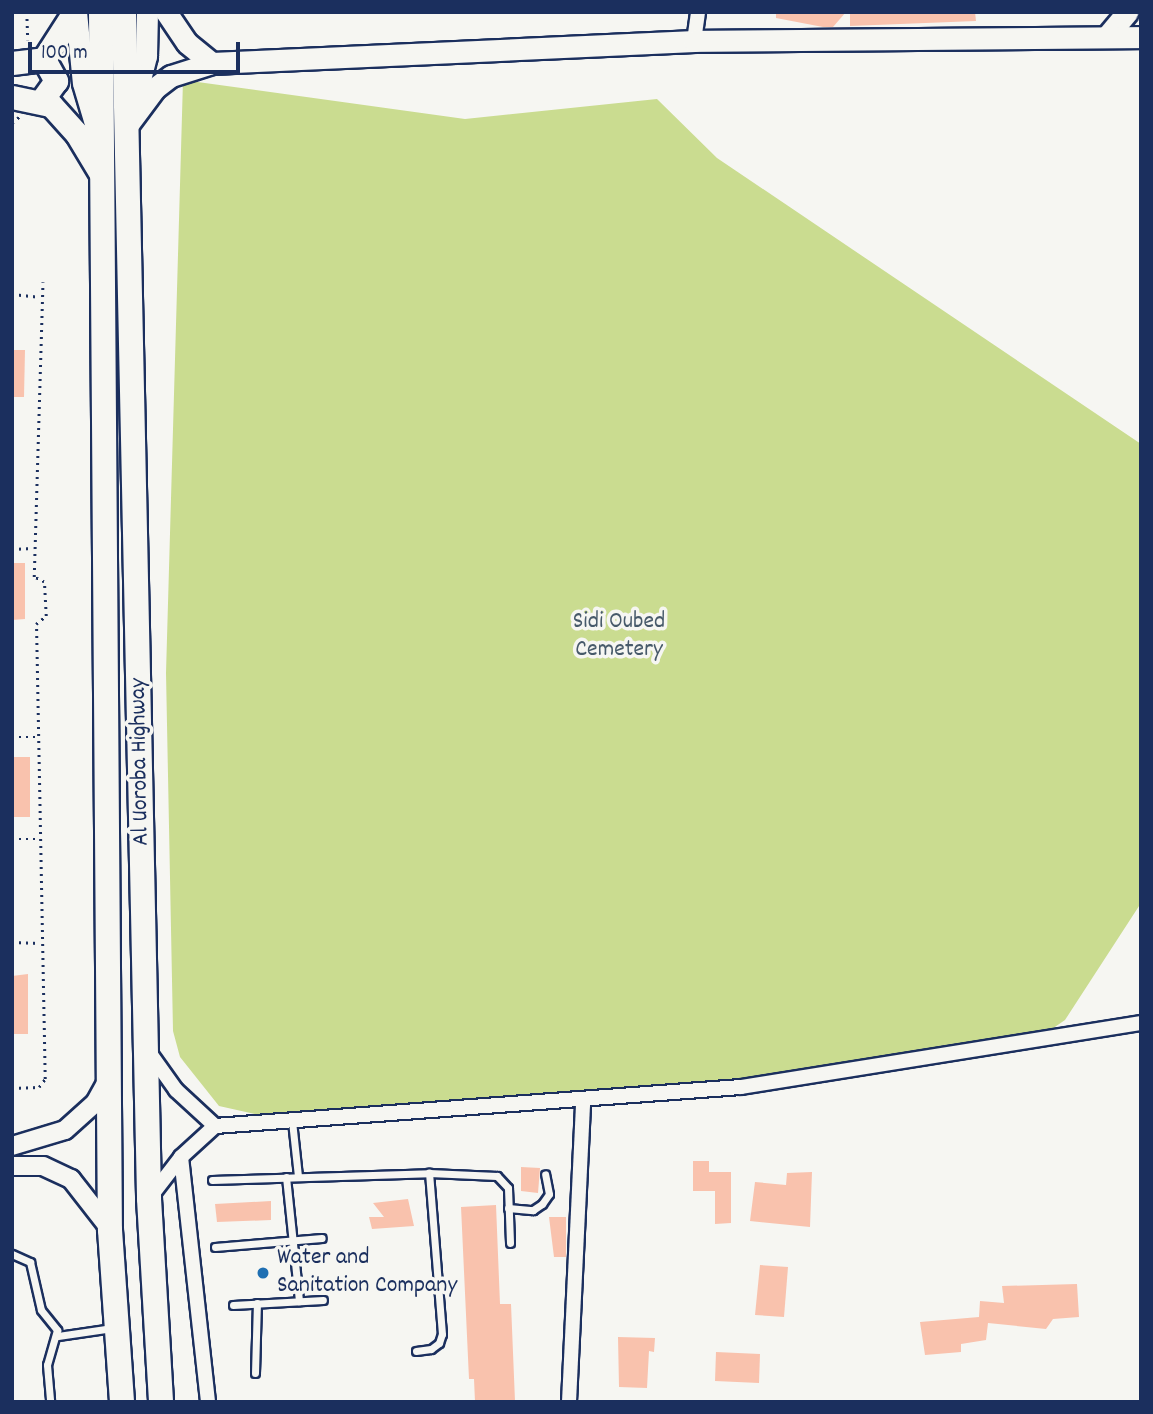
<!DOCTYPE html>
<html>
<head>
<meta charset="utf-8">
<style>
	body { margin:0 }
	#map { position:relative; width:1153px; height:1414px; overflow:hidden; background:#f6f6f2; font-family:Dekko,sans-serif }
	div>[style] { position:absolute }
	[style*='--x'] { left:calc(var(--x)*1px); top:calc(var(--y)*1px); width:calc(var(--w)*1px); rotate:calc(var(--a)*1deg) }
	.green>* { inset:0; background:#cadc90 }
	.building>* { inset:0; background:#f9c2ad }
	.path>* { height:2.5px; margin-top:-1.25px; transform-origin:0; background:repeating-linear-gradient(90deg,#1b2f5e 0 2px,transparent 0 7px) }
	.roads { filter:drop-shadow(2px 0 #1b2f5e) drop-shadow(-2px 0 #1b2f5e) drop-shadow(0 2px #1b2f5e) drop-shadow(0 -2px #1b2f5e) }
	.service>* { height:7px; margin:-3.5px; padding:0 3.5px; transform-origin:3.5px; border-radius:3.5px; background:#f6f6f2 }
	.minor>* { height:14px; margin:-7px; padding:0 7px; transform-origin:7px; border-radius:7px; background:#f6f6f2 }
	.tertiary>* { height:18px; margin:-9px; padding:0 9px; transform-origin:9px; border-radius:9px; background:#f6f6f2 }
	.secondary>* { height:21px; margin:-10.5px; padding:0 10.5px; transform-origin:10.5px; border-radius:10.5px; background:#f6f6f2 }
	.primary>* { height:23px; margin:-11.5px; padding:0 11.5px; transform-origin:11.5px; border-radius:11.5px; background:#f6f6f2 }
	.trunk>* { height:24px; margin:-12px; padding:0 12px; transform-origin:12px; border-radius:12px; background:#f6f6f2 }
	.dots>* { width:19px; height:19px; translate:-50% -50%; box-sizing:border-box; border:4px solid #f6f6f2; border-radius:50% }
	span { translate:-50% -50%; white-space:nowrap; text-align:center; line-height:1.15; -webkit-text-stroke:7px #f6f6f2; paint-order:stroke }
	.park-label { font-size:24px; color:#475a6a }
	.street-label { font-size:24px; color:#1b2f5e }
	.poi-label { font-size:24px; color:#1b2f5e }
	.left { translate:0 -50%; text-align:left }
	.frame { position:absolute; inset:0; border:14px solid #1b2f5e; pointer-events:none }
	.scale { position:absolute; left:28px; top:42px; width:212px; height:32px; box-sizing:border-box; border:4px solid #1b2f5e; border-top:0; padding-left:9px; font-size:21px; line-height:24px; white-space:nowrap; color:#1b2f5e; -webkit-text-stroke:5px #f6f6f2; paint-order:stroke }
</style>
</head>
<body>
<div id="map">
	<div class="green">
		<i style="clip-path:polygon(183px 80px,465px 119px,657px 99px,717px 158px,1141px 444px,1141px 903px,1065px 1020px,1049px 1031px,767px 1076px,269px 1117px,219px 1106px,180px 1057px,173px 1031px,166px 673px)"></i>
	</div>
	<div class="building">
		<i style="clip-path:polygon(776px 12px,846px 12px,833px 27px,823px 27px,776px 18px)"></i>
		<i style="clip-path:polygon(850px 12px,975px 12px,976px 21px,850px 26px)"></i>
		<i style="clip-path:polygon(12px 350px,25px 350px,24px 397px,12px 397px)"></i>
		<i style="clip-path:polygon(12px 563px,25px 563px,25px 619px,12px 620px)"></i>
		<i style="clip-path:polygon(12px 757px,30px 757px,30px 817px,12px 817px)"></i>
		<i style="clip-path:polygon(28px 974px,28px 1034px,12px 1034px,12px 976px)"></i>
		<i style="clip-path:polygon(693px 1161px,709px 1161px,709px 1172px,731px 1172px,731px 1223px,715px 1224px,715px 1191px,693px 1191px)"></i>
		<i style="clip-path:polygon(521px 1167px,540px 1168px,538px 1193px,521px 1191px)"></i>
		<i style="clip-path:polygon(812px 1172px,810px 1227px,750px 1221px,755px 1182px,786px 1185px,787px 1173px)"></i>
		<i style="clip-path:polygon(408px 1199px,414px 1226px,372px 1229px,369px 1217px,384px 1217px,373px 1203px)"></i>
		<i style="clip-path:polygon(271px 1201px,271px 1220px,217px 1222px,215px 1204px)"></i>
		<i style="clip-path:polygon(496px 1205px,500px 1304px,511px 1304px,515px 1401px,475px 1402px,474px 1379px,469px 1379px,461px 1207px)"></i>
		<i style="clip-path:polygon(549px 1217px,566px 1217px,566px 1257px,554px 1257px)"></i>
		<i style="clip-path:polygon(760px 1265px,788px 1267px,784px 1317px,755px 1315px)"></i>
		<i style="clip-path:polygon(1077px 1284px,1079px 1317px,1053px 1319px,1046px 1329px,988px 1323px,986px 1340px,961px 1344px,961px 1352px,925px 1355px,920px 1322px,979px 1317px,980px 1301px,1004px 1303px,1002px 1286px)"></i>
		<i style="clip-path:polygon(618px 1337px,655px 1338px,654px 1352px,649px 1351px,647px 1388px,619px 1387px)"></i>
		<i style="clip-path:polygon(716px 1352px,760px 1354px,759px 1383px,715px 1381px)"></i>
	</div>
	<div class="path">
		<i style="--x:27;--y:12;--w:28;--a:88"></i>
		<i style="--x:12;--y:123;--w:11;--a:-41"></i>
		<i style="--x:12;--y:294;--w:27;--a:6"></i>
		<i style="--x:12;--y:549;--w:21;--a:-3"></i>
		<i style="--x:12;--y:737;--w:26;--a:0"></i>
		<i style="--x:12;--y:839;--w:27;--a:0"></i>
		<i style="--x:12;--y:942;--w:28;--a:2"></i>
		<i style="--x:12;--y:1088;--w:27;--a:-2"></i>
		<i style="--x:39;--y:1087;--w:10;--a:-53"></i>
		<i style="--x:45;--y:1079;--w:455;--a:-91.1"></i>
		<i style="--x:36;--y:624;--w:13;--a:-39"></i>
		<i style="--x:46;--y:616;--w:34;--a:-93"></i>
		<i style="--x:44;--y:582;--w:11;--a:-153"></i>
		<i style="--x:34;--y:577;--w:295;--a:-88.3"></i>
	</div>
	<div class="roads">
		<div class="service">
			<i style="--x:292;--y:1121;--w:55;--a:83.8"></i>
			<i style="--x:286;--y:1177;--w:125;--a:84"></i>
			<i style="--x:212;--y:1180;--w:217;--a:-1.8"></i>
			<i style="--x:429;--y:1173;--w:68;--a:2.5"></i>
			<i style="--x:497;--y:1176;--w:16;--a:47"></i>
			<i style="--x:508;--y:1188;--w:55;--a:87.9"></i>
			<i style="--x:508;--y:1208;--w:25;--a:5"></i>
			<i style="--x:533;--y:1210;--w:11;--a:-34"></i>
			<i style="--x:542;--y:1204;--w:12;--a:-55"></i>
			<i style="--x:549;--y:1194;--w:20;--a:-101"></i>
			<i style="--x:215;--y:1247;--w:107;--a:-4.8"></i>
			<i style="--x:12;--y:1254;--w:20;--a:24"></i>
			<i style="--x:30;--y:1262;--w:49;--a:77.1"></i>
			<i style="--x:41;--y:1310;--w:26;--a:51"></i>
			<i style="--x:57;--y:1330;--w:36;--a:106"></i>
			<i style="--x:47;--y:1365;--w:37;--a:85"></i>
			<i style="--x:233;--y:1305;--w:90;--a:-3.2"></i>
			<i style="--x:58;--y:1336;--w:55;--a:-8.4"></i>
			<i style="--x:416;--y:1351;--w:15;--a:-8"></i>
			<i style="--x:431;--y:1349;--w:10;--a:-37"></i>
			<i style="--x:439;--y:1343;--w:9;--a:-72"></i>
			<i style="--x:442;--y:1334;--w:162;--a:-94.6"></i>
			<i style="--x:255;--y:1373;--w:70;--a:-88.4"></i>
		</div>
		<div class="minor">
			<i style="--x:694;--y:41;--w:29;--a:-82"></i>
			<i style="--x:149;--y:1052;--w:47;--a:54.6"></i>
			<i style="--x:176;--y:1090;--w:53;--a:42.7"></i>
			<i style="--x:181;--y:1157;--w:246;--a:83.7"></i>
			<i style="--x:151;--y:1196;--w:49;--a:-52.4"></i>
			<i style="--x:181;--y:1157;--w:46;--a:-42.4"></i>
			<i style="--x:215;--y:1126;--w:527;--a:-4.24"></i>
			<i style="--x:741;--y:1087;--w:405;--a:-9.1"></i>
			<i style="--x:569;--y:1402;--w:301;--a:-87.3"></i>
		</div>
		<div class="tertiary">
			<i style="--x:12;--y:1146;--w:55;--a:-16.8"></i>
			<i style="--x:65;--y:1130;--w:40;--a:-42"></i>
			<i style="--x:95;--y:1103;--w:26;--a:-61"></i>
			<i style="--x:12;--y:1166;--w:31;--a:0"></i>
			<i style="--x:43;--y:1166;--w:31;--a:25"></i>
			<i style="--x:71;--y:1179;--w:63;--a:52"></i>
		</div>
		<div class="secondary">
			<i style="--x:76;--y:12;--w:71;--a:84.4"></i>
			<i style="--x:83;--y:83;--w:56;--a:73.5"></i>
			<i style="--x:166;--y:12;--w:37;--a:56"></i>
			<i style="--x:187;--y:43;--w:32;--a:39"></i>
			<i style="--x:1108;--y:35;--w:30;--a:-50"></i>
			<i style="--x:133;--y:107;--w:53;--a:-75.7"></i>
			<i style="--x:146;--y:56;--w:44;--a:-88.7"></i>
			<i style="--x:129;--y:123;--w:44;--a:-53.4"></i>
			<i style="--x:155;--y:88;--w:20;--a:-37"></i>
			<i style="--x:171;--y:76;--w:43;--a:-17.6"></i>
			<i style="--x:212;--y:63;--w:483;--a:-2.6"></i>
			<i style="--x:694;--y:41;--w:447;--a:-0.5"></i>
		</div>
		<div class="primary">
			<i style="--x:12;--y:63;--w:32;--a:-7"></i>
			<i style="--x:44;--y:59;--w:56;--a:-57.4"></i>
			<i style="--x:12;--y:97;--w:40;--a:12"></i>
			<i style="--x:51;--y:105;--w:39;--a:48"></i>
			<i style="--x:77;--y:134;--w:47;--a:59"></i>
			<i style="--x:42;--y:100;--w:24;--a:-54"></i>
			<i style="--x:56;--y:81;--w:25;--a:-119"></i>
		</div>
		<div class="trunk">
			<i style="--x:101;--y:12;--w:1218;--a:89.58"></i>
			<i style="--x:110;--y:1230;--w:172;--a:86"></i>
			<i style="--x:124;--y:12;--w:1187;--a:88.79"></i>
			<i style="--x:149;--y:1199;--w:203;--a:86.6"></i>
		</div>
	</div>
	<div class="dots">
		<i style="left:263px;top:1273px;background:#1f6fb2"></i>
	</div>
	<div class="park-label">
		<span style="left:619px;top:637px">Sidi Oubed<br>Cemetery</span>
	</div>
	<div class="street-label">
		<span style="left:141px;top:762px;rotate:-91deg">Al Uoroba Highway</span>
	</div>
	<div class="poi-label">
		<span class="left" style="left:277px;top:1273px">Water and<br>Sanitation Company</span>
	</div>
	<div class="frame"></div>
	<div class="scale">100 m</div>
</div>
</body>
</html>
